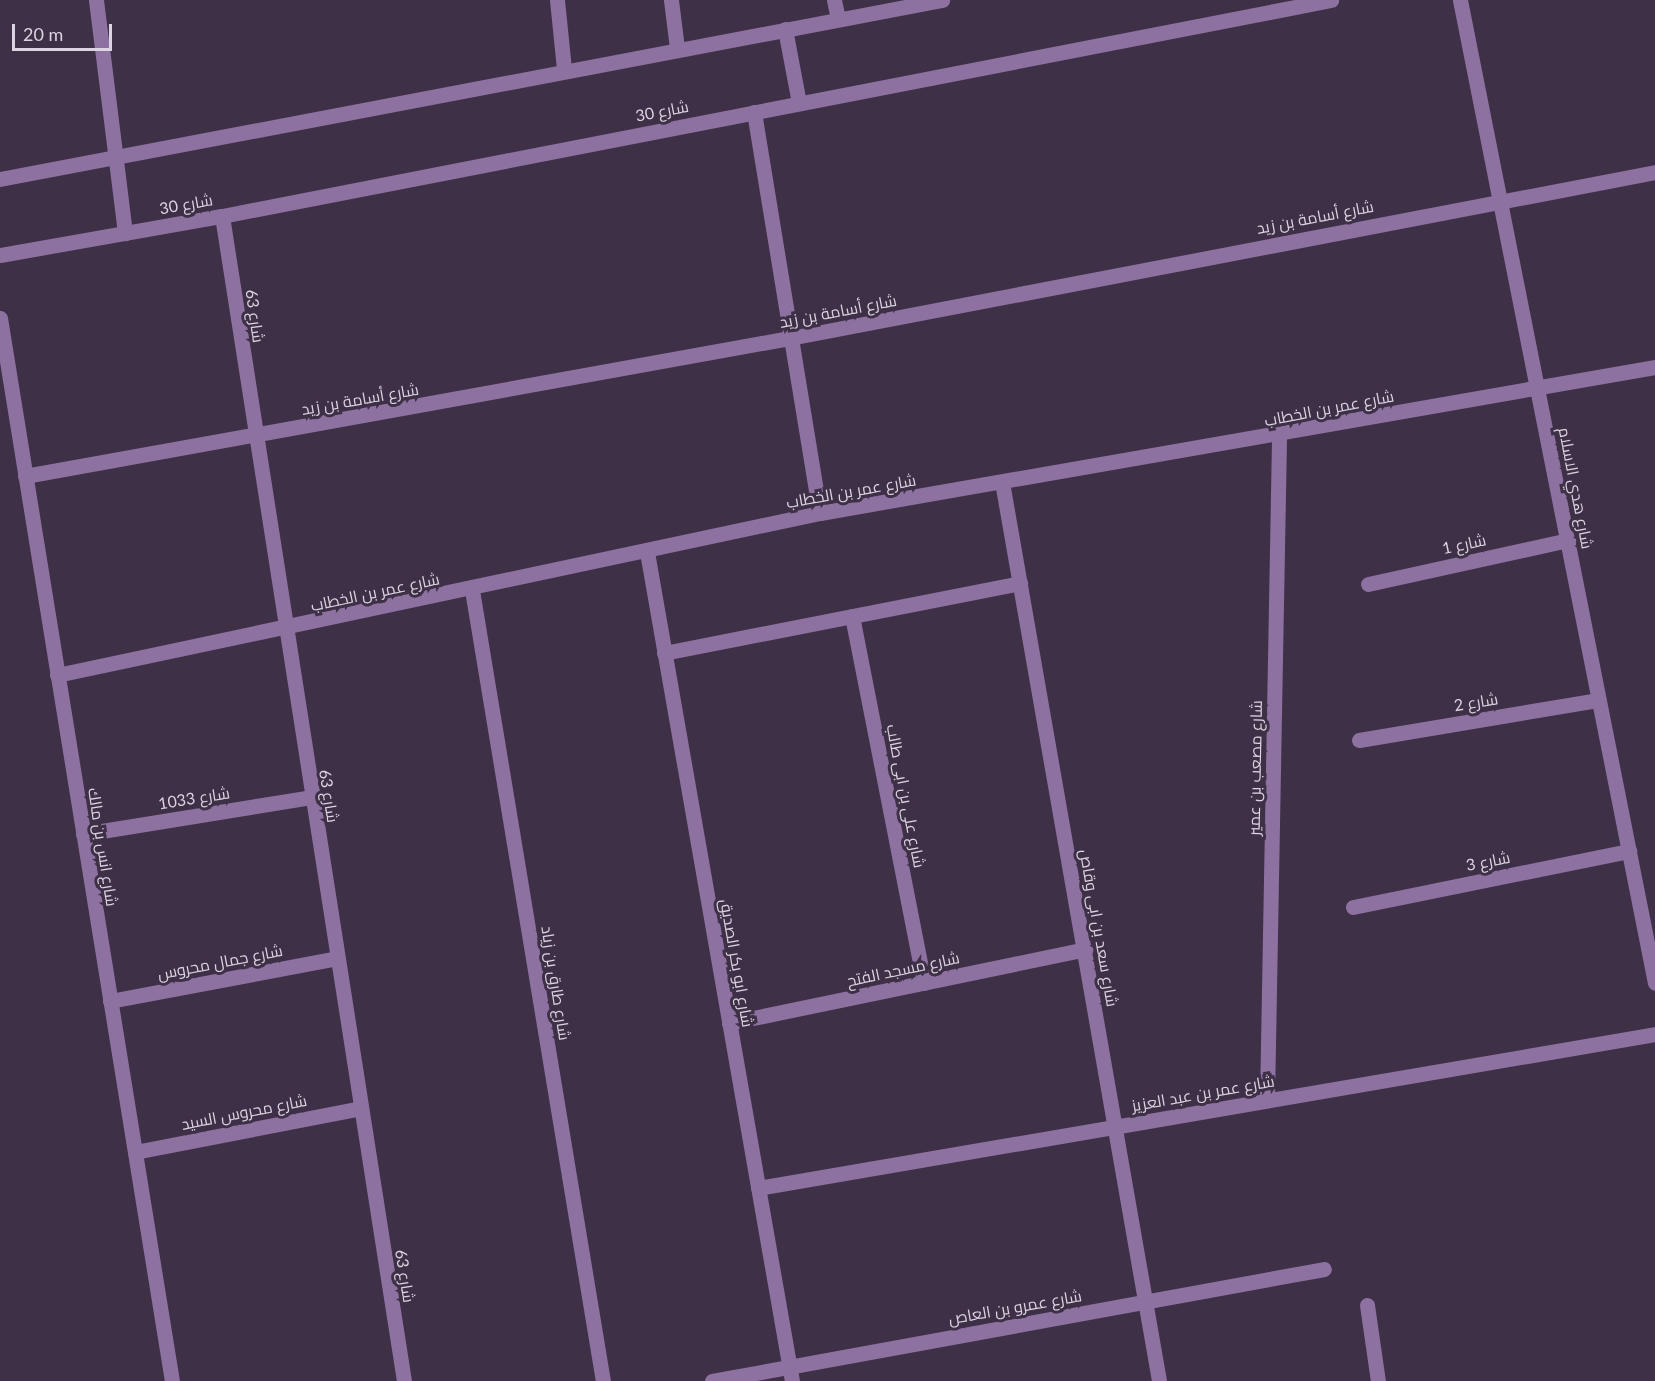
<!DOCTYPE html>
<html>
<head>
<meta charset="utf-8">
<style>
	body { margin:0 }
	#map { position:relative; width:1655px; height:1381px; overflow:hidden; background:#3e3047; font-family:Lato,Cairo,sans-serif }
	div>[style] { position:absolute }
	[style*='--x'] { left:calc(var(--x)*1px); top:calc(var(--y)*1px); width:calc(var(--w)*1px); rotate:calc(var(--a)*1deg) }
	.minor>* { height:15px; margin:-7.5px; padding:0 7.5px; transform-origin:7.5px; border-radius:7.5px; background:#8d71a0 }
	span { translate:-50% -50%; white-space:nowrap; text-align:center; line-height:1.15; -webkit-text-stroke:6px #3e3047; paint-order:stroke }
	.street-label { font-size:16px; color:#dcd4e2 }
	.scale { position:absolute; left:12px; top:24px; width:100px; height:27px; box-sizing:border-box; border:3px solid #dcd4e2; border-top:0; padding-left:8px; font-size:18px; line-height:21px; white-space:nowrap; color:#dcd4e2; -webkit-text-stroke:4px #3e3047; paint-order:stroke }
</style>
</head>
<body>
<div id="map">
	<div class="minor">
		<i style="--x:96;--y:0;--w:235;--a:82.9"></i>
		<i style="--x:557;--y:0;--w:69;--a:84.2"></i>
		<i style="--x:671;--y:0;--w:48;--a:82.9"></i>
		<i style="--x:834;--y:0;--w:19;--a:78"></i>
		<i style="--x:1460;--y:0;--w:1002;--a:78.78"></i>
		<i style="--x:785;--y:29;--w:75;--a:79.3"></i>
		<i style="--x:754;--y:112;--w:406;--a:80.7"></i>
		<i style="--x:0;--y:179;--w:959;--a:-10.76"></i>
		<i style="--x:222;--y:216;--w:1179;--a:81.12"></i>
		<i style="--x:0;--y:255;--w:225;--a:-10"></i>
		<i style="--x:222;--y:216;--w:1130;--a:-11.02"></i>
		<i style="--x:0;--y:318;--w:1077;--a:80.81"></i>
		<i style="--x:25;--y:476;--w:777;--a:-10.23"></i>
		<i style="--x:790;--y:338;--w:881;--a:-10.86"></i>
		<i style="--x:1002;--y:482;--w:913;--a:80.09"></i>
		<i style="--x:647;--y:552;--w:842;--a:80.08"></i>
		<i style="--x:1368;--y:584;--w:205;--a:-12.4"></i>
		<i style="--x:472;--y:590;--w:802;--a:80.6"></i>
		<i style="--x:852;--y:616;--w:374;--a:78.9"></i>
		<i style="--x:664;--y:653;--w:363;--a:-11.1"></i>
		<i style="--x:57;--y:675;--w:780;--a:-11.99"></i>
		<i style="--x:820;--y:513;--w:848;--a:-9.92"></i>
		<i style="--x:1359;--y:740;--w:243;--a:-9.5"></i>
		<i style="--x:83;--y:834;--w:231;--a:-9.2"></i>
		<i style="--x:1353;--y:907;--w:282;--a:-11.5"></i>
		<i style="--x:110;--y:1001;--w:231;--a:-10.7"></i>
		<i style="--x:729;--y:1023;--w:364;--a:-11.7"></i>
		<i style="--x:1267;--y:1100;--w:664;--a:-88.96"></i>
		<i style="--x:135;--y:1152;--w:230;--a:-11"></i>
		<i style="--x:758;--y:1188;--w:910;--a:-9.74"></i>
		<i style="--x:1367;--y:1305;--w:77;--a:81.8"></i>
		<i style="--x:712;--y:1381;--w:622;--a:-10.37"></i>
	</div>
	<div class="street-label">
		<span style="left:662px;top:111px;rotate:-11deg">شارع 30</span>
		<span style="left:186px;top:204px;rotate:-10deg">شارع 30</span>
		<span style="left:1315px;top:217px;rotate:-11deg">شارع أسامة بن زيد</span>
		<span style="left:838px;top:311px;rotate:-11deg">شارع أسامة بن زيد</span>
		<span style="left:255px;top:316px;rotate:82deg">شارع 63</span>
		<span style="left:360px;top:399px;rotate:-10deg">شارع أسامة بن زيد</span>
		<span style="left:1329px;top:408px;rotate:-11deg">شارع عمر بن الخطاب</span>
		<span style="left:1576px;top:488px;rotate:79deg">شارع هدي الاسلام</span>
		<span style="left:851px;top:491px;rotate:-10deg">شارع عمر بن الخطاب</span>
		<span style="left:1464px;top:544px;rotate:-12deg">شارع 1</span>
		<span style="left:375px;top:592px;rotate:-12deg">شارع عمر بن الخطاب</span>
		<span style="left:1476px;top:702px;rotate:-9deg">شارع 2</span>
		<span style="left:1255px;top:768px;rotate:-89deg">شارع مصعب بن عمير</span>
		<span style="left:329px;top:796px;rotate:81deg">شارع 63</span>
		<span style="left:906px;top:796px;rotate:79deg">شارع على بن ابى طالب</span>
		<span style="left:194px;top:798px;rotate:-9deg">شارع 1033</span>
		<span style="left:103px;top:847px;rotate:81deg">شارع انس بن مالك</span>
		<span style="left:1488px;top:861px;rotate:-11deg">شارع 3</span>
		<span style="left:1099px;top:928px;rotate:80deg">شارع سعد بن ابى وقاص</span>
		<span style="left:220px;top:962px;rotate:-11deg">شارع جمال محروس</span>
		<span style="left:737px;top:963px;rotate:80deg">شارع ابو بكر الصديق</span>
		<span style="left:903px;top:969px;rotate:-12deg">شارع مسجد الفتح</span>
		<span style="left:556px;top:983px;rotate:81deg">شارع طارق بن زياد</span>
		<span style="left:1203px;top:1093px;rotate:-10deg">شارع عمر بن عبد العزيز</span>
		<span style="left:244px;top:1112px;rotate:-11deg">شارع محروس السيد</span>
		<span style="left:405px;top:1276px;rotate:81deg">شارع 63</span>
		<span style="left:1015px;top:1307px;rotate:-10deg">شارع عمرو بن العاص</span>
	</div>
	<div class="scale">20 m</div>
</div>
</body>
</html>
